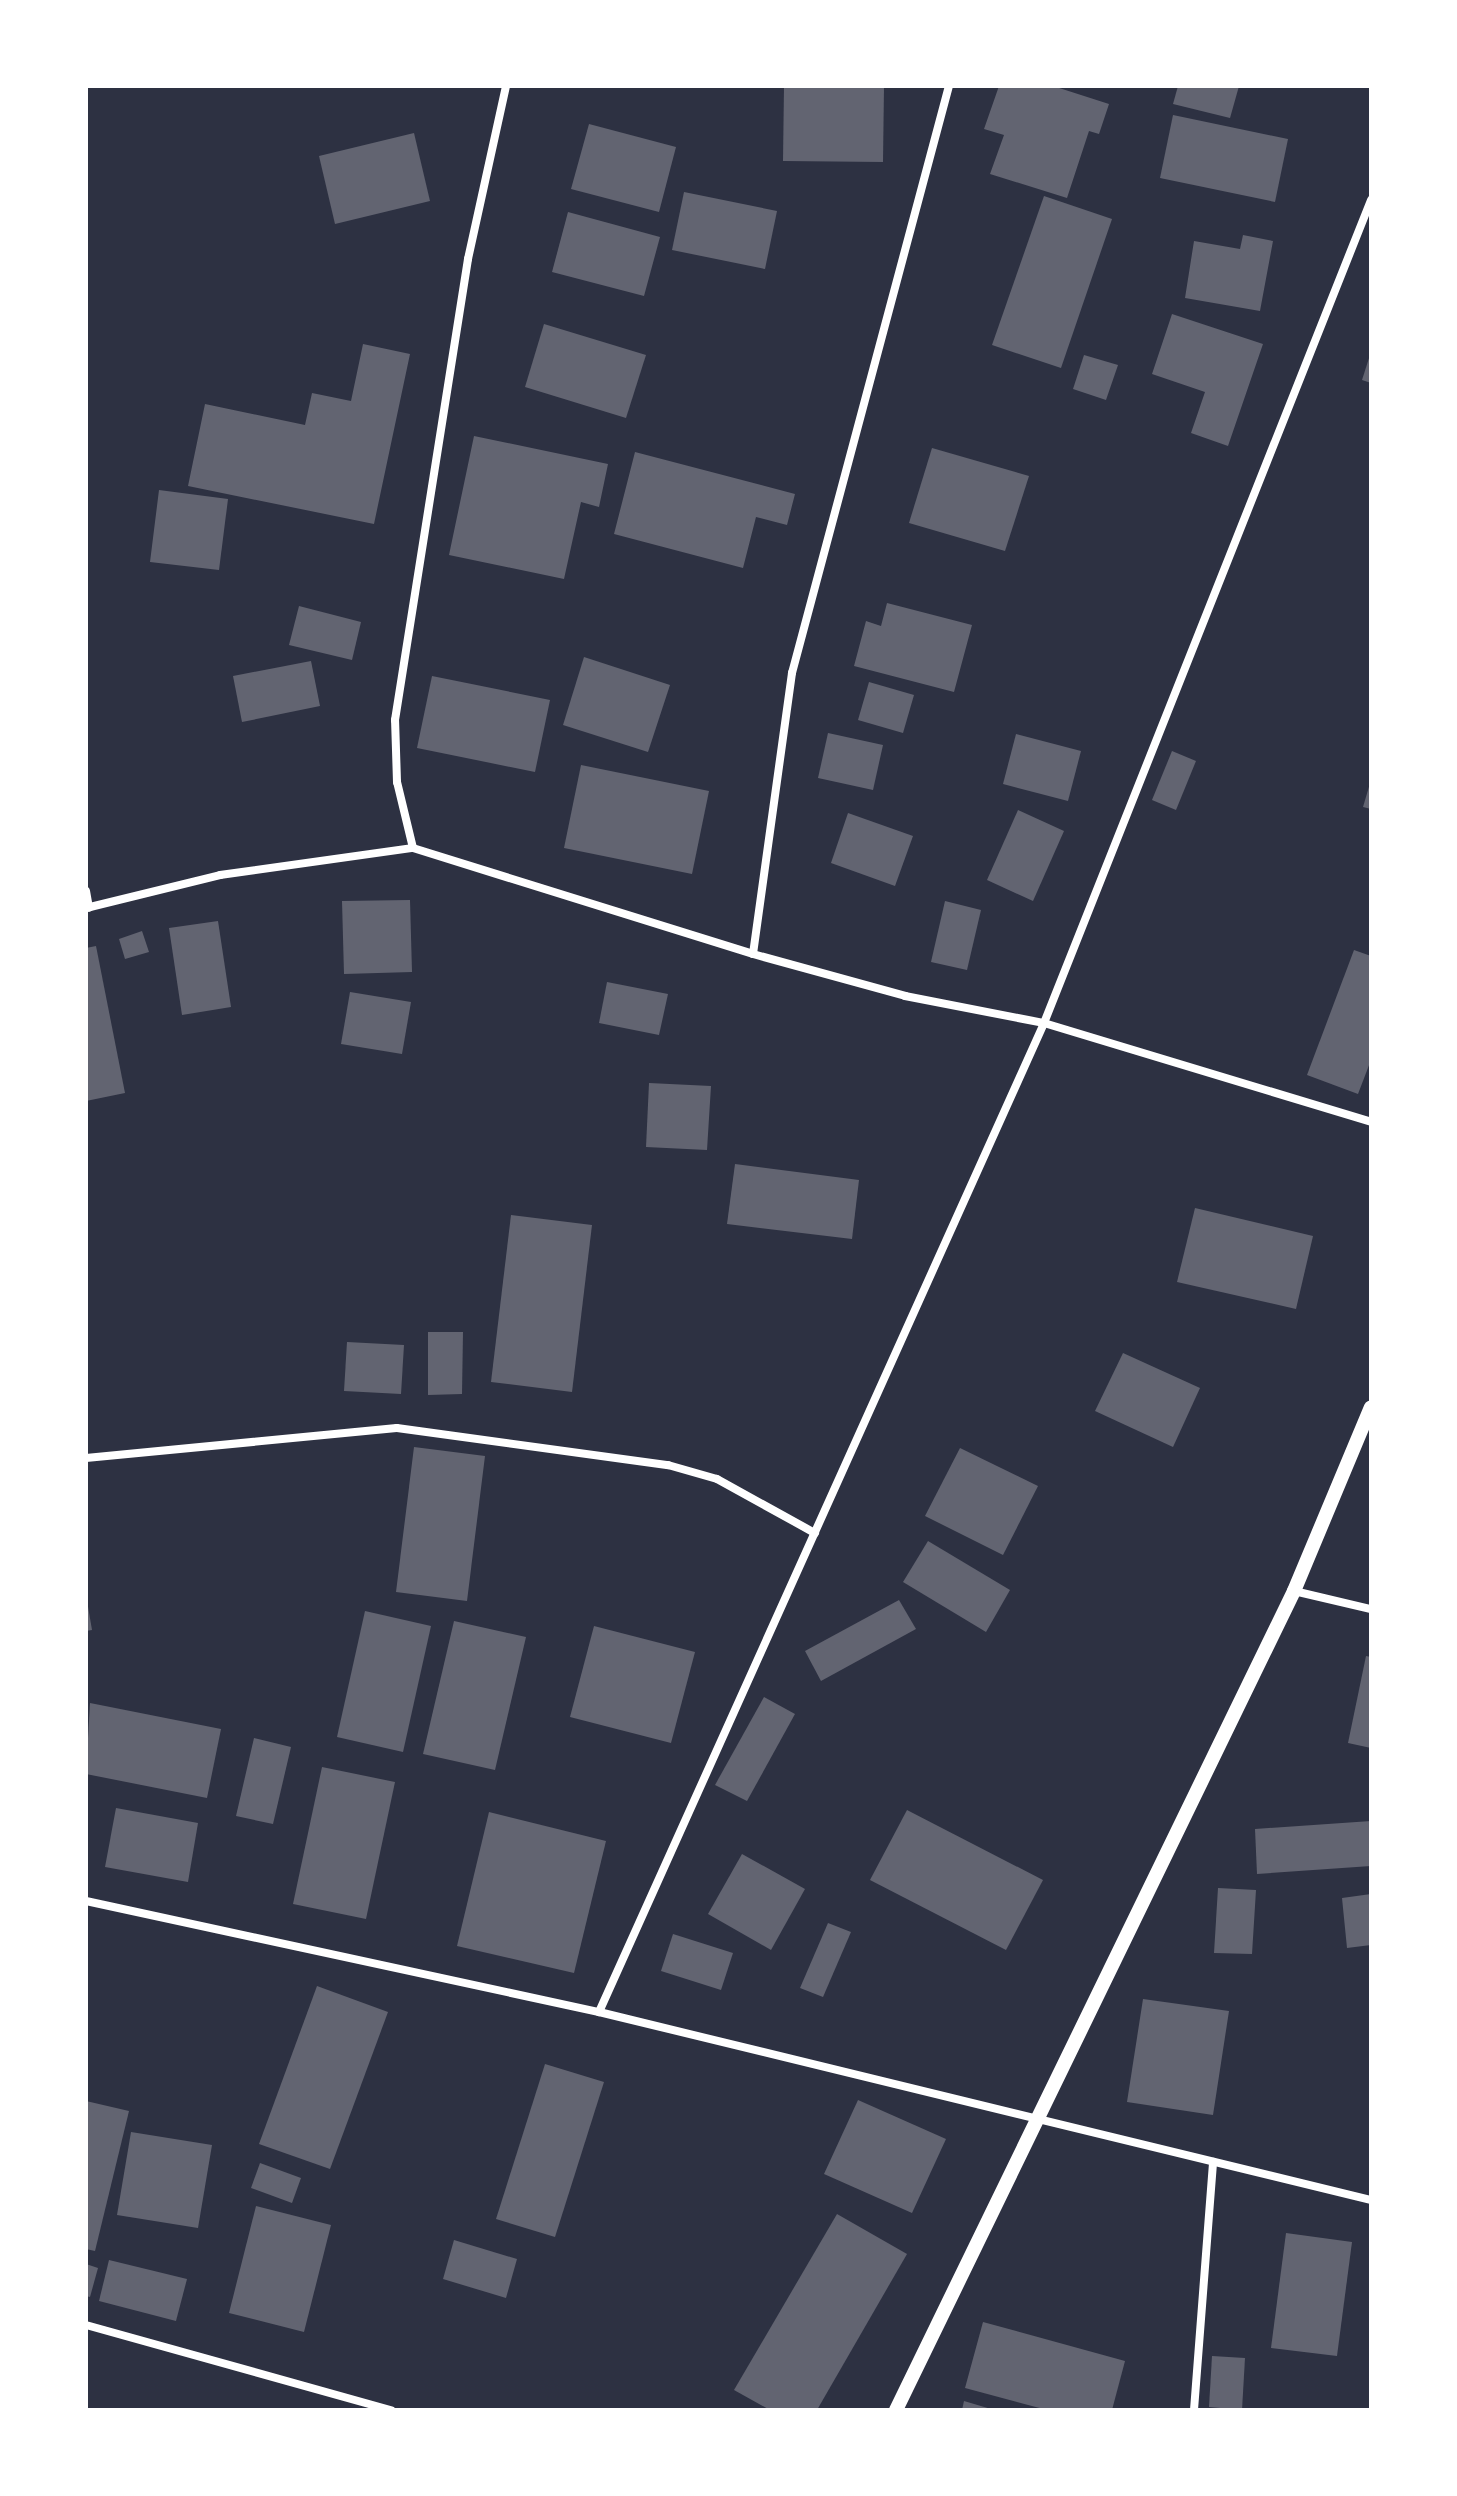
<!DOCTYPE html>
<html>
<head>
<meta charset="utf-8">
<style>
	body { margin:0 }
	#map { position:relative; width:1457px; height:2496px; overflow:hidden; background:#2d3142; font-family:"Archivo Narrow",sans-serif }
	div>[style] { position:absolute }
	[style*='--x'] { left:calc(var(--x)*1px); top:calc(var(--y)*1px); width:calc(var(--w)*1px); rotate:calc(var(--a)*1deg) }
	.building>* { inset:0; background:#626471 }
	.minor>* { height:8px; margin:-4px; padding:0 4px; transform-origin:4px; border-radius:4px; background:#fff }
	.tertiary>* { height:14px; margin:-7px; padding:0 7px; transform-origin:7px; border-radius:7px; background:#fff }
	span { translate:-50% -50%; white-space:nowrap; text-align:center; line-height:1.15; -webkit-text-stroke:6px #fff; paint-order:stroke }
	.frame { position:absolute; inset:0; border:88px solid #fff; pointer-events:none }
</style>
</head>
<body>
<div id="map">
	<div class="building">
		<i style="clip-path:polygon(784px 86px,884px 86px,883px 162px,783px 161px)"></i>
		<i style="clip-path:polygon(999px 86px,1053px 86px,1109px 104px,1099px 134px,1089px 131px,1067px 198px,990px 174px,1004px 135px,984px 129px)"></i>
		<i style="clip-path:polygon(1178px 86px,1239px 86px,1230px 118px,1173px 104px)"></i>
		<i style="clip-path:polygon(1173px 115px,1288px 139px,1275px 202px,1160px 178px)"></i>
		<i style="clip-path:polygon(589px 124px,676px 147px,659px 212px,571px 189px)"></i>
		<i style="clip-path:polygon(414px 133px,430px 201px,335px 224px,319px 156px)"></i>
		<i style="clip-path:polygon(684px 192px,777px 211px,765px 269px,672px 250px)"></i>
		<i style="clip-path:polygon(1044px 196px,1112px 219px,1061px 368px,992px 345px)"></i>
		<i style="clip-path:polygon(568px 212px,660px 237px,644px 296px,552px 272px)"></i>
		<i style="clip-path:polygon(1243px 235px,1273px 241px,1260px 311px,1185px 298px,1194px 241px,1240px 249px)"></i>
		<i style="clip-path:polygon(1172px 314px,1263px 344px,1228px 446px,1191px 433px,1205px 392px,1152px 374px)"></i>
		<i style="clip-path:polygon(544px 324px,646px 355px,626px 418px,525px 387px)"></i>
		<i style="clip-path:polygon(363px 344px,410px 354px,374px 524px,188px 486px,205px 404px,305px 425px,312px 393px,351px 401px)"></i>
		<i style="clip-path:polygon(1084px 355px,1118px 365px,1106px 400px,1073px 389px)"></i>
		<i style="clip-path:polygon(1370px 355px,1371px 355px,1371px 383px,1362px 380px)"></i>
		<i style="clip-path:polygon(474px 436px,608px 464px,599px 507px,581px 502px,564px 579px,449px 555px)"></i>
		<i style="clip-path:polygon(932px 448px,1029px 476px,1005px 551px,909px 523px)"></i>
		<i style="clip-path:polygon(635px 452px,795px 494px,787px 525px,756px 517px,743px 568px,614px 534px)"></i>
		<i style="clip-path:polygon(159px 490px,228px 499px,219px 570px,150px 562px)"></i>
		<i style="clip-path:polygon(887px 603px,972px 625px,954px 692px,854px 666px,866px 621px,881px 626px)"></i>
		<i style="clip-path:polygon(299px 606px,361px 622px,352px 660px,289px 645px)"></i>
		<i style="clip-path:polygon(584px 657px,670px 685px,648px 752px,563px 725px)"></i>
		<i style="clip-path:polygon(311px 661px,320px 706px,242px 722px,233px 676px)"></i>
		<i style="clip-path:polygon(432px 676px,550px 700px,535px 772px,417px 748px)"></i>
		<i style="clip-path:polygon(869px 682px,914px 695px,903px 733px,858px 720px)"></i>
		<i style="clip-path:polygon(828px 733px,883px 745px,873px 790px,818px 778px)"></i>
		<i style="clip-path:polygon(1016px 734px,1081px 751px,1068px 801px,1003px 784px)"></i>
		<i style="clip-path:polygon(1172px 751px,1196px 761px,1176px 810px,1152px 800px)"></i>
		<i style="clip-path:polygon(581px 765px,709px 791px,692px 874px,564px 848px)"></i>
		<i style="clip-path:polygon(1371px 780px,1371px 809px,1363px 807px)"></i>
		<i style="clip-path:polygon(1018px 810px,1064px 831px,1033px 901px,987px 880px)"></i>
		<i style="clip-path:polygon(848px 813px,913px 836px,895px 886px,831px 863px)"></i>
		<i style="clip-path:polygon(410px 900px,412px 972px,344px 974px,342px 901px)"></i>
		<i style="clip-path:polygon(945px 901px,981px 910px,967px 970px,931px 962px)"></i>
		<i style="clip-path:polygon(218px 921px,231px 1007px,182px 1015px,169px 928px)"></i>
		<i style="clip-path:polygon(142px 931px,149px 952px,125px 959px,119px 939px)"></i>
		<i style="clip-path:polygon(96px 946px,125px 1093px,86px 1101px,86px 948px)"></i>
		<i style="clip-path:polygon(1354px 950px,1371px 956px,1371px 1060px,1358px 1094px,1307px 1075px)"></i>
		<i style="clip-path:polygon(607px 982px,668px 994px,659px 1035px,599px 1023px)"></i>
		<i style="clip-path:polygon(350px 992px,411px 1002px,402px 1054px,341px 1044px)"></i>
		<i style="clip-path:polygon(649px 1083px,711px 1086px,707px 1150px,646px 1147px)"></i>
		<i style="clip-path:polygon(735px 1164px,859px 1180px,852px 1239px,727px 1224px)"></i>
		<i style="clip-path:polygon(1195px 1208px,1313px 1236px,1296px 1309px,1177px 1282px)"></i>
		<i style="clip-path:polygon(511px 1215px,592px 1225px,572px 1392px,491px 1382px)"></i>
		<i style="clip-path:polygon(428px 1332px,463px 1332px,462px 1394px,428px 1395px)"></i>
		<i style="clip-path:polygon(347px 1342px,404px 1345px,401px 1394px,344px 1391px)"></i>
		<i style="clip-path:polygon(1123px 1353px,1200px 1388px,1173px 1447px,1095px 1411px)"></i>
		<i style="clip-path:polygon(414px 1447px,485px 1456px,467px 1601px,396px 1592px)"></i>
		<i style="clip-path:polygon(960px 1448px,1038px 1486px,1003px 1555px,925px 1516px)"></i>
		<i style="clip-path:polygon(928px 1541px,1010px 1590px,986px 1632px,903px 1582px)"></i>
		<i style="clip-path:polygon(86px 1595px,92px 1630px,86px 1631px)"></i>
		<i style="clip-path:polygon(899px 1600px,916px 1629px,821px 1681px,805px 1651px)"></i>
		<i style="clip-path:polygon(365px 1611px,431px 1626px,403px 1752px,337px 1737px)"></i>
		<i style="clip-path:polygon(454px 1621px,526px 1637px,495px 1770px,423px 1754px)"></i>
		<i style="clip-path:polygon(594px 1626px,695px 1652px,671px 1743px,570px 1717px)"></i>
		<i style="clip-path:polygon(1366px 1656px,1371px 1657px,1371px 1748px,1348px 1743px)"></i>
		<i style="clip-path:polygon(764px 1697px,795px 1714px,747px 1801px,715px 1785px)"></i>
		<i style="clip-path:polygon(90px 1703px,221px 1729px,207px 1798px,86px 1774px)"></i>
		<i style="clip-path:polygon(254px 1738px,291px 1747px,273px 1824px,236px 1816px)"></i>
		<i style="clip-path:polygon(322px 1767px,395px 1782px,366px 1919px,293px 1904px)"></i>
		<i style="clip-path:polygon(116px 1808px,198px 1823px,188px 1882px,105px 1867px)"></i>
		<i style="clip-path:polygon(907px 1810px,1043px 1880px,1006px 1950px,870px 1880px)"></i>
		<i style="clip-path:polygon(489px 1812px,606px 1841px,574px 1973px,457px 1946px)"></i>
		<i style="clip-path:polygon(1371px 1821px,1371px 1866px,1257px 1874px,1255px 1829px)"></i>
		<i style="clip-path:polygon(742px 1854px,805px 1889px,771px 1950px,708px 1914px)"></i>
		<i style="clip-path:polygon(1218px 1888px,1256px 1890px,1252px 1954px,1214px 1953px)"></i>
		<i style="clip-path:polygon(1371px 1894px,1371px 1945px,1347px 1948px,1342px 1898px)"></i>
		<i style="clip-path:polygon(828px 1923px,851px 1932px,823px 1997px,800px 1988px)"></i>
		<i style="clip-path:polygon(673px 1934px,733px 1953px,721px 1990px,661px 1971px)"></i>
		<i style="clip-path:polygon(317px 1986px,388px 2012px,330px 2169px,259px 2144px)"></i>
		<i style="clip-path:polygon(1143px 1999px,1229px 2011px,1213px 2115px,1127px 2102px)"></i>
		<i style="clip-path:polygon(545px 2064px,604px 2082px,555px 2237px,496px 2219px)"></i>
		<i style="clip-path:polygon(858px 2100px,946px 2139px,912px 2213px,824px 2174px)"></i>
		<i style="clip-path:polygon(86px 2101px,129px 2111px,95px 2251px,86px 2249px)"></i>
		<i style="clip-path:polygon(131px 2132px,212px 2145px,198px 2228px,117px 2215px)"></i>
		<i style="clip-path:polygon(260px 2163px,301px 2178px,292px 2203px,251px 2188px)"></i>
		<i style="clip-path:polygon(256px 2206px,331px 2225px,304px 2332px,229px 2313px)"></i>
		<i style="clip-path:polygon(837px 2214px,907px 2254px,817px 2410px,770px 2410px,734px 2390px)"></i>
		<i style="clip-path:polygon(1286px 2233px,1352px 2242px,1337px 2356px,1271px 2348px)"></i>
		<i style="clip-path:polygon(454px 2240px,517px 2259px,506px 2298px,443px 2279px)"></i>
		<i style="clip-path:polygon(109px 2260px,187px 2279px,176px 2321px,99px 2301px)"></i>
		<i style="clip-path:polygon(86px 2264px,98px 2268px,90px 2297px,86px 2296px)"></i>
		<i style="clip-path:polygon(983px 2322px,1125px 2361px,1112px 2410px,1047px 2410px,965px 2388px)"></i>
		<i style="clip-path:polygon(1212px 2356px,1245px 2358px,1242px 2410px,1209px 2407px)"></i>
		<i style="clip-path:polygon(964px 2401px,991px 2409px,991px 2410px,962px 2410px)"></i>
	</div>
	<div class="minor">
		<i style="--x:413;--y:848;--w:68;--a:-103.6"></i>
		<i style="--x:397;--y:782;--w:62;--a:-91.8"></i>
		<i style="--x:395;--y:720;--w:467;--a:-81"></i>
		<i style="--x:468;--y:259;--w:177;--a:-77.6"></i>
		<i style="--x:86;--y:891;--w:17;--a:80"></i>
		<i style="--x:86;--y:908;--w:138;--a:-13.8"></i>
		<i style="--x:220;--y:875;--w:195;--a:-8"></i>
		<i style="--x:413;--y:848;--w:356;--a:17.3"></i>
		<i style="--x:753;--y:954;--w:158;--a:15.4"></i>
		<i style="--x:905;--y:996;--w:142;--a:11"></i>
		<i style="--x:1044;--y:1023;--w:342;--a:16.8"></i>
		<i style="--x:753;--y:954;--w:284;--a:-82.1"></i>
		<i style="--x:792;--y:673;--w:608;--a:-75.03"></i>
		<i style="--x:86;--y:1458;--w:312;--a:-5.5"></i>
		<i style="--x:397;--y:1428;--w:274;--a:7.8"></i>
		<i style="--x:668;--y:1465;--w:51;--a:15.9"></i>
		<i style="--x:717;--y:1479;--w:112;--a:28.9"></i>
		<i style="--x:1294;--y:1591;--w:79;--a:13.2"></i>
		<i style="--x:86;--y:1901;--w:525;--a:12.21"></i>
		<i style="--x:599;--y:2012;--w:795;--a:13.69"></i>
		<i style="--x:599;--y:2012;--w:1085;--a:-65.77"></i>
		<i style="--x:1044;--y:1023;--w:886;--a:-68.33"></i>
		<i style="--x:86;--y:2325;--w:317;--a:15.6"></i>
		<i style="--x:1194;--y:2410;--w:249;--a:-85.6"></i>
	</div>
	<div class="tertiary">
		<i style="--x:896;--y:2410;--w:911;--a:-64.08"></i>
		<i style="--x:1294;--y:1591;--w:199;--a:-67.3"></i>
	</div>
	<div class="frame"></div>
</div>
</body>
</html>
